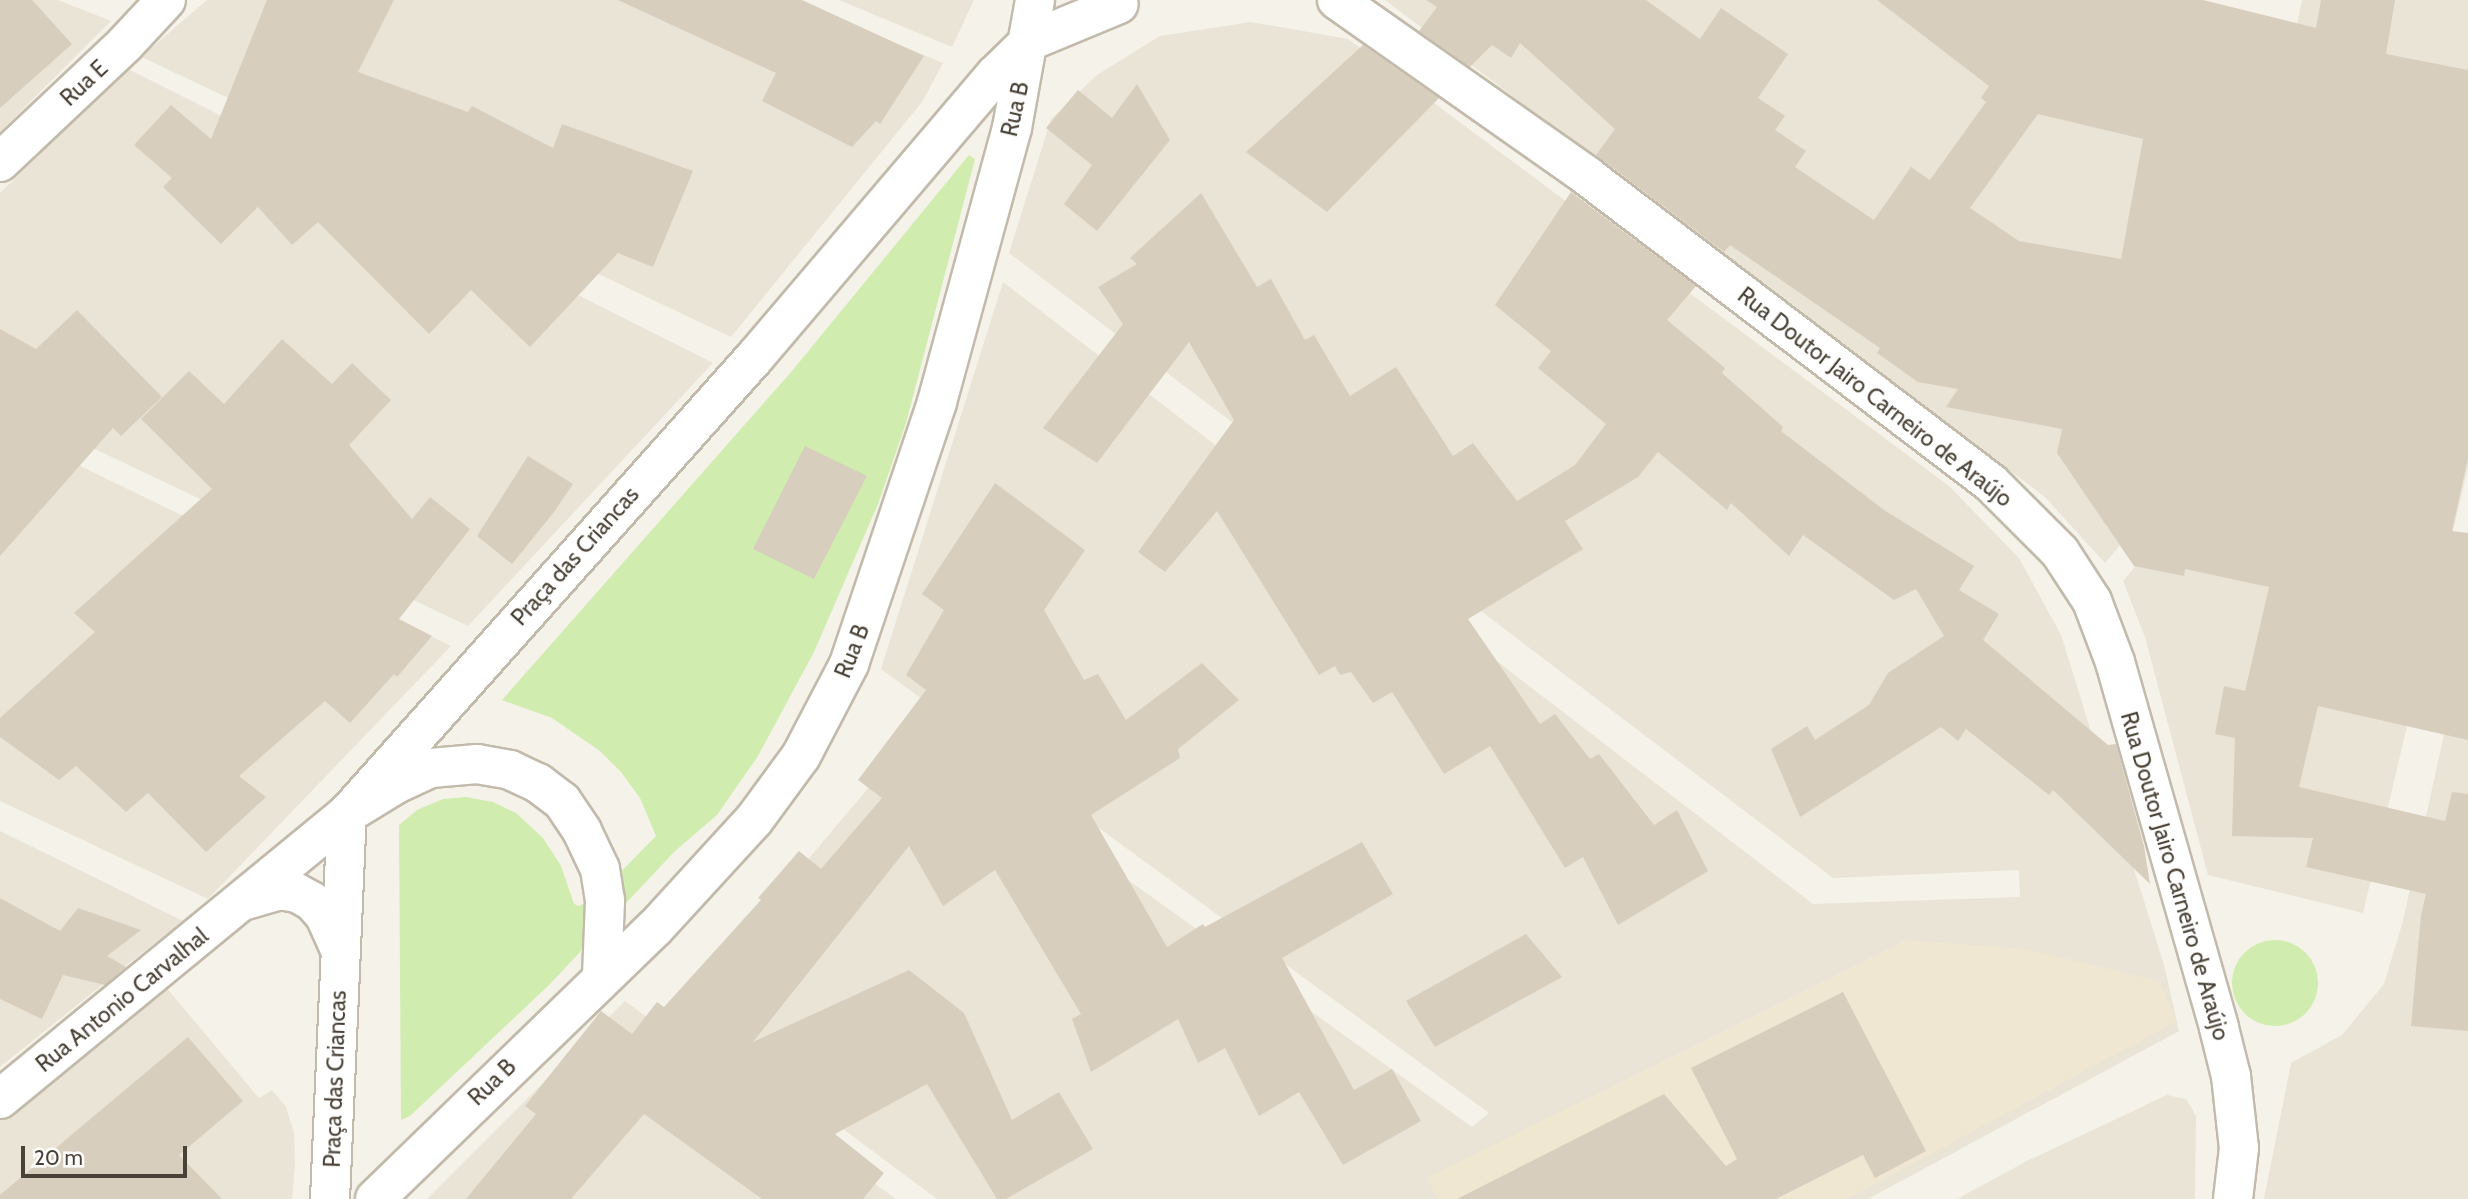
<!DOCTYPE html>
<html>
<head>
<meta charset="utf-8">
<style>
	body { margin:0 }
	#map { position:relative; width:2468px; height:1199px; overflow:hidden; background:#f5f2e9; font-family:Cabin,sans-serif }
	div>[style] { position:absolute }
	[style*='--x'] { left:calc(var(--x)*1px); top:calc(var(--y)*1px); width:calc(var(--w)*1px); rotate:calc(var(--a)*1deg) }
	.residential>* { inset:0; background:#eae4d6 }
	.education>* { inset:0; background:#efe7d2 }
	.green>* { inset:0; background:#d0ecaf }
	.round { border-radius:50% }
	.building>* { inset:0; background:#d8cebd }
	.roads { filter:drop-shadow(2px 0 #c2baaa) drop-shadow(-2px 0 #c2baaa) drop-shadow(0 2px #c2baaa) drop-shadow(0 -2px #c2baaa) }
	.minor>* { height:38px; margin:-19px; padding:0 19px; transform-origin:19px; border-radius:19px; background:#fff }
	span { translate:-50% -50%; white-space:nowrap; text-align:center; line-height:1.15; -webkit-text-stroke:5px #fff; paint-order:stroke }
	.street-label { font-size:23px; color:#4a4236 }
	.scale { position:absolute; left:21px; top:1146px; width:166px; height:32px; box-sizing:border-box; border:4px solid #4a4236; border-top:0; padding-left:9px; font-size:21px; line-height:24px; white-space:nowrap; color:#4a4236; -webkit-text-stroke:5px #fff; paint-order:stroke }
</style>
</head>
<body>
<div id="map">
	<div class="residential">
		<i style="clip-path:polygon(0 0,58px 0,111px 21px,0 132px)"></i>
		<i style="clip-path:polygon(207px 0,793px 0,943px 63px,922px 102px,731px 337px,142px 57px,130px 70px,713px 363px,468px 626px,0 404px,0 193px,144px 54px)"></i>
		<i style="clip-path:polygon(839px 0,974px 0,952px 47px)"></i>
		<i style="clip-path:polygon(1385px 0,2018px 0,2256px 94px,2177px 478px,2105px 563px,2045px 497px)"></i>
		<i style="clip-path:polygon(2302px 0,2468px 0,2468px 467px,2363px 913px,2208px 875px,2145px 637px,2123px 581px,2204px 486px)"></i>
		<i style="clip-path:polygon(1251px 22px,1348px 39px,1949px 486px,2019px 558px,2061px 635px,2164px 965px,2179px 1031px,1868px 1199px,937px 1199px,682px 1009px,918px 729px,1472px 1127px,1489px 1113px,881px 669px,1003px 282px,1813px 904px,2020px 897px,2019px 870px,1833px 878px,1009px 253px,1051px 119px,1097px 75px,1160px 36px)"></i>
		<i style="clip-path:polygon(0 427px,451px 646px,208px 899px,0 801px)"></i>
		<i style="clip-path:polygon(2468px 625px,2468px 1199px,2264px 1199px,2291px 1063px,2342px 1035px,2384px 984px,2403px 921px)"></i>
		<i style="clip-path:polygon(0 831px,183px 921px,139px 955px,259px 1098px,272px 1090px,286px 1107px,294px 1133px,295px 1165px,292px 1199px,0 1199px,0 1119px,163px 986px,138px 956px,0 1067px)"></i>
		<i style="clip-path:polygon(625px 1001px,666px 1031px,896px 1199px,427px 1199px)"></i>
		<i style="clip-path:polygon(2167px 1095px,2186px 1099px,2196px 1116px,2195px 1199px,1957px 1199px,2027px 1161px)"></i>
	</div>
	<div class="education">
		<i style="clip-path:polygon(1906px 940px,2026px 949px,2159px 981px,2177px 1021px,1847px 1199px,1438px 1199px,1427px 1178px)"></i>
	</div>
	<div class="green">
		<i style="clip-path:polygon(969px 155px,975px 159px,906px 423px,878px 504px,814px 652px,758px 756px,717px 815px,675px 851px,549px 985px,410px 1116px,401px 1120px,399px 825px,417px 810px,443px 799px,466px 797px,493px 802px,516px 813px,543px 838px,561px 866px,574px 904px,579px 906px,595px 898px,656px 836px,640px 798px,621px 772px,600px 751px,552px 718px,502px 700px,792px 371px)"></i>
		<i class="round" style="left:2232px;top:940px;width:86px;height:86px"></i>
	</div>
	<div class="building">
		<i style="clip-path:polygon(0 0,32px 0,72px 44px,0 108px)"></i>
		<i style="clip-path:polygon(267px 0,394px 0,358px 72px,468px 112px,472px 106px,553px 148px,562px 124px,693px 171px,653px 267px,618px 253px,530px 347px,471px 290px,429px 334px,318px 222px,292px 245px,258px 207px,221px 244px,163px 187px,172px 178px,134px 145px,171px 105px,211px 139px)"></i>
		<i style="clip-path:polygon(618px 0,802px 0,924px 56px,880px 124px,876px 121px,852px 147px,762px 101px,776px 73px)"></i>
		<i style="clip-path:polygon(evenodd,1426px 0,1646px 0,1700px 39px,1721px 8px,1788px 54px,1758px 98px,1785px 116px,1775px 130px,1806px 151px,1795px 167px,1874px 220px,1911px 167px,1930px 180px,1986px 102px,1981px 98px,1989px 86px,1877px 0,2203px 0,2316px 28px,2321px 0,2395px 0,2386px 54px,2468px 70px,2468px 458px,2452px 531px,2468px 533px,2468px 740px,2318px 706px,2299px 787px,2445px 821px,2452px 792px,2468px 794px,2468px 1031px,2411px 1026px,2421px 915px,2426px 894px,2306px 867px,2313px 838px,2232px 836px,2235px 738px,2215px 734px,2224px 686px,2245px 691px,2269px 587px,2185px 569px,2184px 576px,2134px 566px,2057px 453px,2062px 429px,1946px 407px,1958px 389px,1918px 382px,1877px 353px,1880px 348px,1730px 245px,1724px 252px,1596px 155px,1615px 129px,1520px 43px,1511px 58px,1492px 45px,1470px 67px,1419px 31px,1437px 7px,1426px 0,2038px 114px,2143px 139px,2121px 259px,2019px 241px,1970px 208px,2038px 114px)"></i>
		<i style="clip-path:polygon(1363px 45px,1439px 98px,1327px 212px,1246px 152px)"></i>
		<i style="clip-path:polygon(1137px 84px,1170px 140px,1097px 231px,1064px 204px,1092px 165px,1046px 128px,1078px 90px,1112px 118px)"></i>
		<i style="clip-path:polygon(1571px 192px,1696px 286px,1667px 320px,1725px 368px,1722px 373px,1783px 427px,1781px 431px,1884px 510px,1974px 566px,1959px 590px,1999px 614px,1983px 640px,2108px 745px,2116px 744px,2144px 846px,2150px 884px,2053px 790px,2049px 795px,1966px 729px,1958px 741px,1941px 727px,1800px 817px,1771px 749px,1807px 726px,1815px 740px,1869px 705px,1888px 673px,1944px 636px,1916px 589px,1894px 600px,1803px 535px,1789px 556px,1731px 503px,1727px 510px,1658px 452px,1638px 477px,1565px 521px,1583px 549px,1468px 619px,1540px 724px,1555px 714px,1590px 759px,1599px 754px,1654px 825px,1677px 810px,1708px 871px,1618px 925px,1583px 857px,1565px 868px,1490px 746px,1444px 774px,1392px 692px,1373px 703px,1351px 672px,1340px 675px,1335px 666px,1319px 675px,1217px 511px,1165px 572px,1138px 552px,1234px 420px,1189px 342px,1097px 463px,1043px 428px,1123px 324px,1098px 287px,1137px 264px,1130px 258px,1201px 193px,1257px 287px,1271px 279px,1305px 340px,1314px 335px,1350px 396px,1396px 367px,1453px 456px,1473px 443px,1517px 501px,1575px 465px,1606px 424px,1538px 368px,1551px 351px,1495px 305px)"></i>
		<i style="clip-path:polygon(77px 310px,162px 397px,121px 436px,113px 428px,0 556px,0 329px,36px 349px)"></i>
		<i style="clip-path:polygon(282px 339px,332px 384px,352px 363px,391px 400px,349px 445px,412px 519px,430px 497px,470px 529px,399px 619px,432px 636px,397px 677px,394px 674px,350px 723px,325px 701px,239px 776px,266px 797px,206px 852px,148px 793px,126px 812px,76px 766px,59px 780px,0 737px,0 718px,95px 632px,74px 613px,212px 489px,141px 419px,189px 371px,224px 404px)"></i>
		<i style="clip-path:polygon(805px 446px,867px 476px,814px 579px,753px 549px)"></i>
		<i style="clip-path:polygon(528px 456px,573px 484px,554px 512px,512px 564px,477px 536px)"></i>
		<i style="clip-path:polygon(995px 483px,1085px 550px,1044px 610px,1084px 680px,1098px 674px,1126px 720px,1202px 663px,1239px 700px,1178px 749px,1180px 758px,1091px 815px,1167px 947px,1203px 924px,1205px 927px,1362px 842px,1393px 894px,1282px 958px,1354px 1090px,1392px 1069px,1421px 1121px,1343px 1165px,1299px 1092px,1259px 1116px,1225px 1048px,1198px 1063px,1178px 1019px,1091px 1072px,1072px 1019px,1081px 1014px,995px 870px,943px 906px,909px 846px,753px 1042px,909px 970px,964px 1013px,1012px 1120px,1059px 1092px,1093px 1149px,1006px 1199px,997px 1199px,927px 1084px,835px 1134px,884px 1173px,863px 1199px,762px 1199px,644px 1114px,571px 1199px,466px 1199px,536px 1114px,525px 1106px,601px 1011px,632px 1034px,657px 1002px,664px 1007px,761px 900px,758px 898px,799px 851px,821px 869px,882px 798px,858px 780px,926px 690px,906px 675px,944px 610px,922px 594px)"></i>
		<i style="clip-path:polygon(0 898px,60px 931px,78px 908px,141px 930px,107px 956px,126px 967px,105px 985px,63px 975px,42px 1019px,0 999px)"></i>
		<i style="clip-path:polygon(1526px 934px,1562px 977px,1435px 1047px,1406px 1001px)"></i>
		<i style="clip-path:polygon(1843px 992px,1926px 1151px,1875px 1178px,1863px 1155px,1776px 1199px,1457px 1199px,1664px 1094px,1726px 1166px,1737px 1159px,1691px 1068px)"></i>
		<i style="clip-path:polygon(188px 1037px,243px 1101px,179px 1155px,222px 1199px,0 1199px,0 1195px)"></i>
	</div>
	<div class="roads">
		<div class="minor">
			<i style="--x:1337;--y:0;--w:306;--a:35.1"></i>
			<i style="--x:1587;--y:176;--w:507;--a:37.23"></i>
			<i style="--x:1991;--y:483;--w:98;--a:45"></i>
			<i style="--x:2060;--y:552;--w:59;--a:56.9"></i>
			<i style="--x:2092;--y:601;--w:65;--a:69.3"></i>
			<i style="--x:2115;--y:662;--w:380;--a:74.1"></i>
			<i style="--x:2219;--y:1028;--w:49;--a:76"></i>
			<i style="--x:2231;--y:1076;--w:72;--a:83.7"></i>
			<i style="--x:2239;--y:1148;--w:51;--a:96.7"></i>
			<i style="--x:0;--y:162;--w:172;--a:-43.3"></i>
			<i style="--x:125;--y:44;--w:60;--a:-47"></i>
			<i style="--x:246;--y:900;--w:35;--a:-16"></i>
			<i style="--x:280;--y:890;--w:17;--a:10"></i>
			<i style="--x:297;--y:893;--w:18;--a:29"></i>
			<i style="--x:313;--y:902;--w:18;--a:49"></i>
			<i style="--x:325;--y:916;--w:37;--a:66"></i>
			<i style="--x:0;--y:1099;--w:449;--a:-39.4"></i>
			<i style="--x:347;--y:814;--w:57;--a:-31.5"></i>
			<i style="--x:396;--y:784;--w:38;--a:-25"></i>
			<i style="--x:431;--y:768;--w:46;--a:-5"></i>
			<i style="--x:477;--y:764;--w:34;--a:10"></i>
			<i style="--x:510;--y:770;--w:31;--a:25"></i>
			<i style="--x:538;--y:783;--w:30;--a:37"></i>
			<i style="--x:562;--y:801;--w:36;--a:56"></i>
			<i style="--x:582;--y:831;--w:42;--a:64.7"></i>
			<i style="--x:600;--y:869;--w:32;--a:81"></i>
			<i style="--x:605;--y:901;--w:76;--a:92.3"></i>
			<i style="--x:330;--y:1199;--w:385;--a:-87.5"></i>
			<i style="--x:347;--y:814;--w:613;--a:-48.24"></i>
			<i style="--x:755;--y:357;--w:370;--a:-49.6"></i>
			<i style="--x:995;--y:75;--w:49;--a:-44.2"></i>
			<i style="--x:1030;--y:41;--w:96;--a:-22.6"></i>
			<i style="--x:375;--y:1199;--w:388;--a:-44.1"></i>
			<i style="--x:654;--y:929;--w:148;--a:-47.5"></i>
			<i style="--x:754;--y:820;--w:79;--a:-53.7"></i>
			<i style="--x:801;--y:756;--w:104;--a:-62.4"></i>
			<i style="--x:849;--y:664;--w:276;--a:-71.4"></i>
			<i style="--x:937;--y:402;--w:284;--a:-74.7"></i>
			<i style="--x:1012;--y:128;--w:130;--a:-79.8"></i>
		</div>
	</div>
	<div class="street-label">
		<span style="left:84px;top:83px;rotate:-43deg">Rua E</span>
		<span style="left:1015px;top:109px;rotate:-77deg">Rua B</span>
		<span style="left:1875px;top:397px;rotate:38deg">Rua Doutor Jairo Carneiro de Araújo</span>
		<span style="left:575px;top:556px;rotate:-48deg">Praça das Criancas</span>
		<span style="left:852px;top:651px;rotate:-68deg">Rua B</span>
		<span style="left:2175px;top:876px;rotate:74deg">Rua Doutor Jairo Carneiro de Araújo</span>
		<span style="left:122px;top:1000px;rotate:-39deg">Rua Antonio Carvalhal</span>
		<span style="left:335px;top:1079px;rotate:-88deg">Praça das Criancas</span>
		<span style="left:492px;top:1082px;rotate:-44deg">Rua B</span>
	</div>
	<div class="scale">20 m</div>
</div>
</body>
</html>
